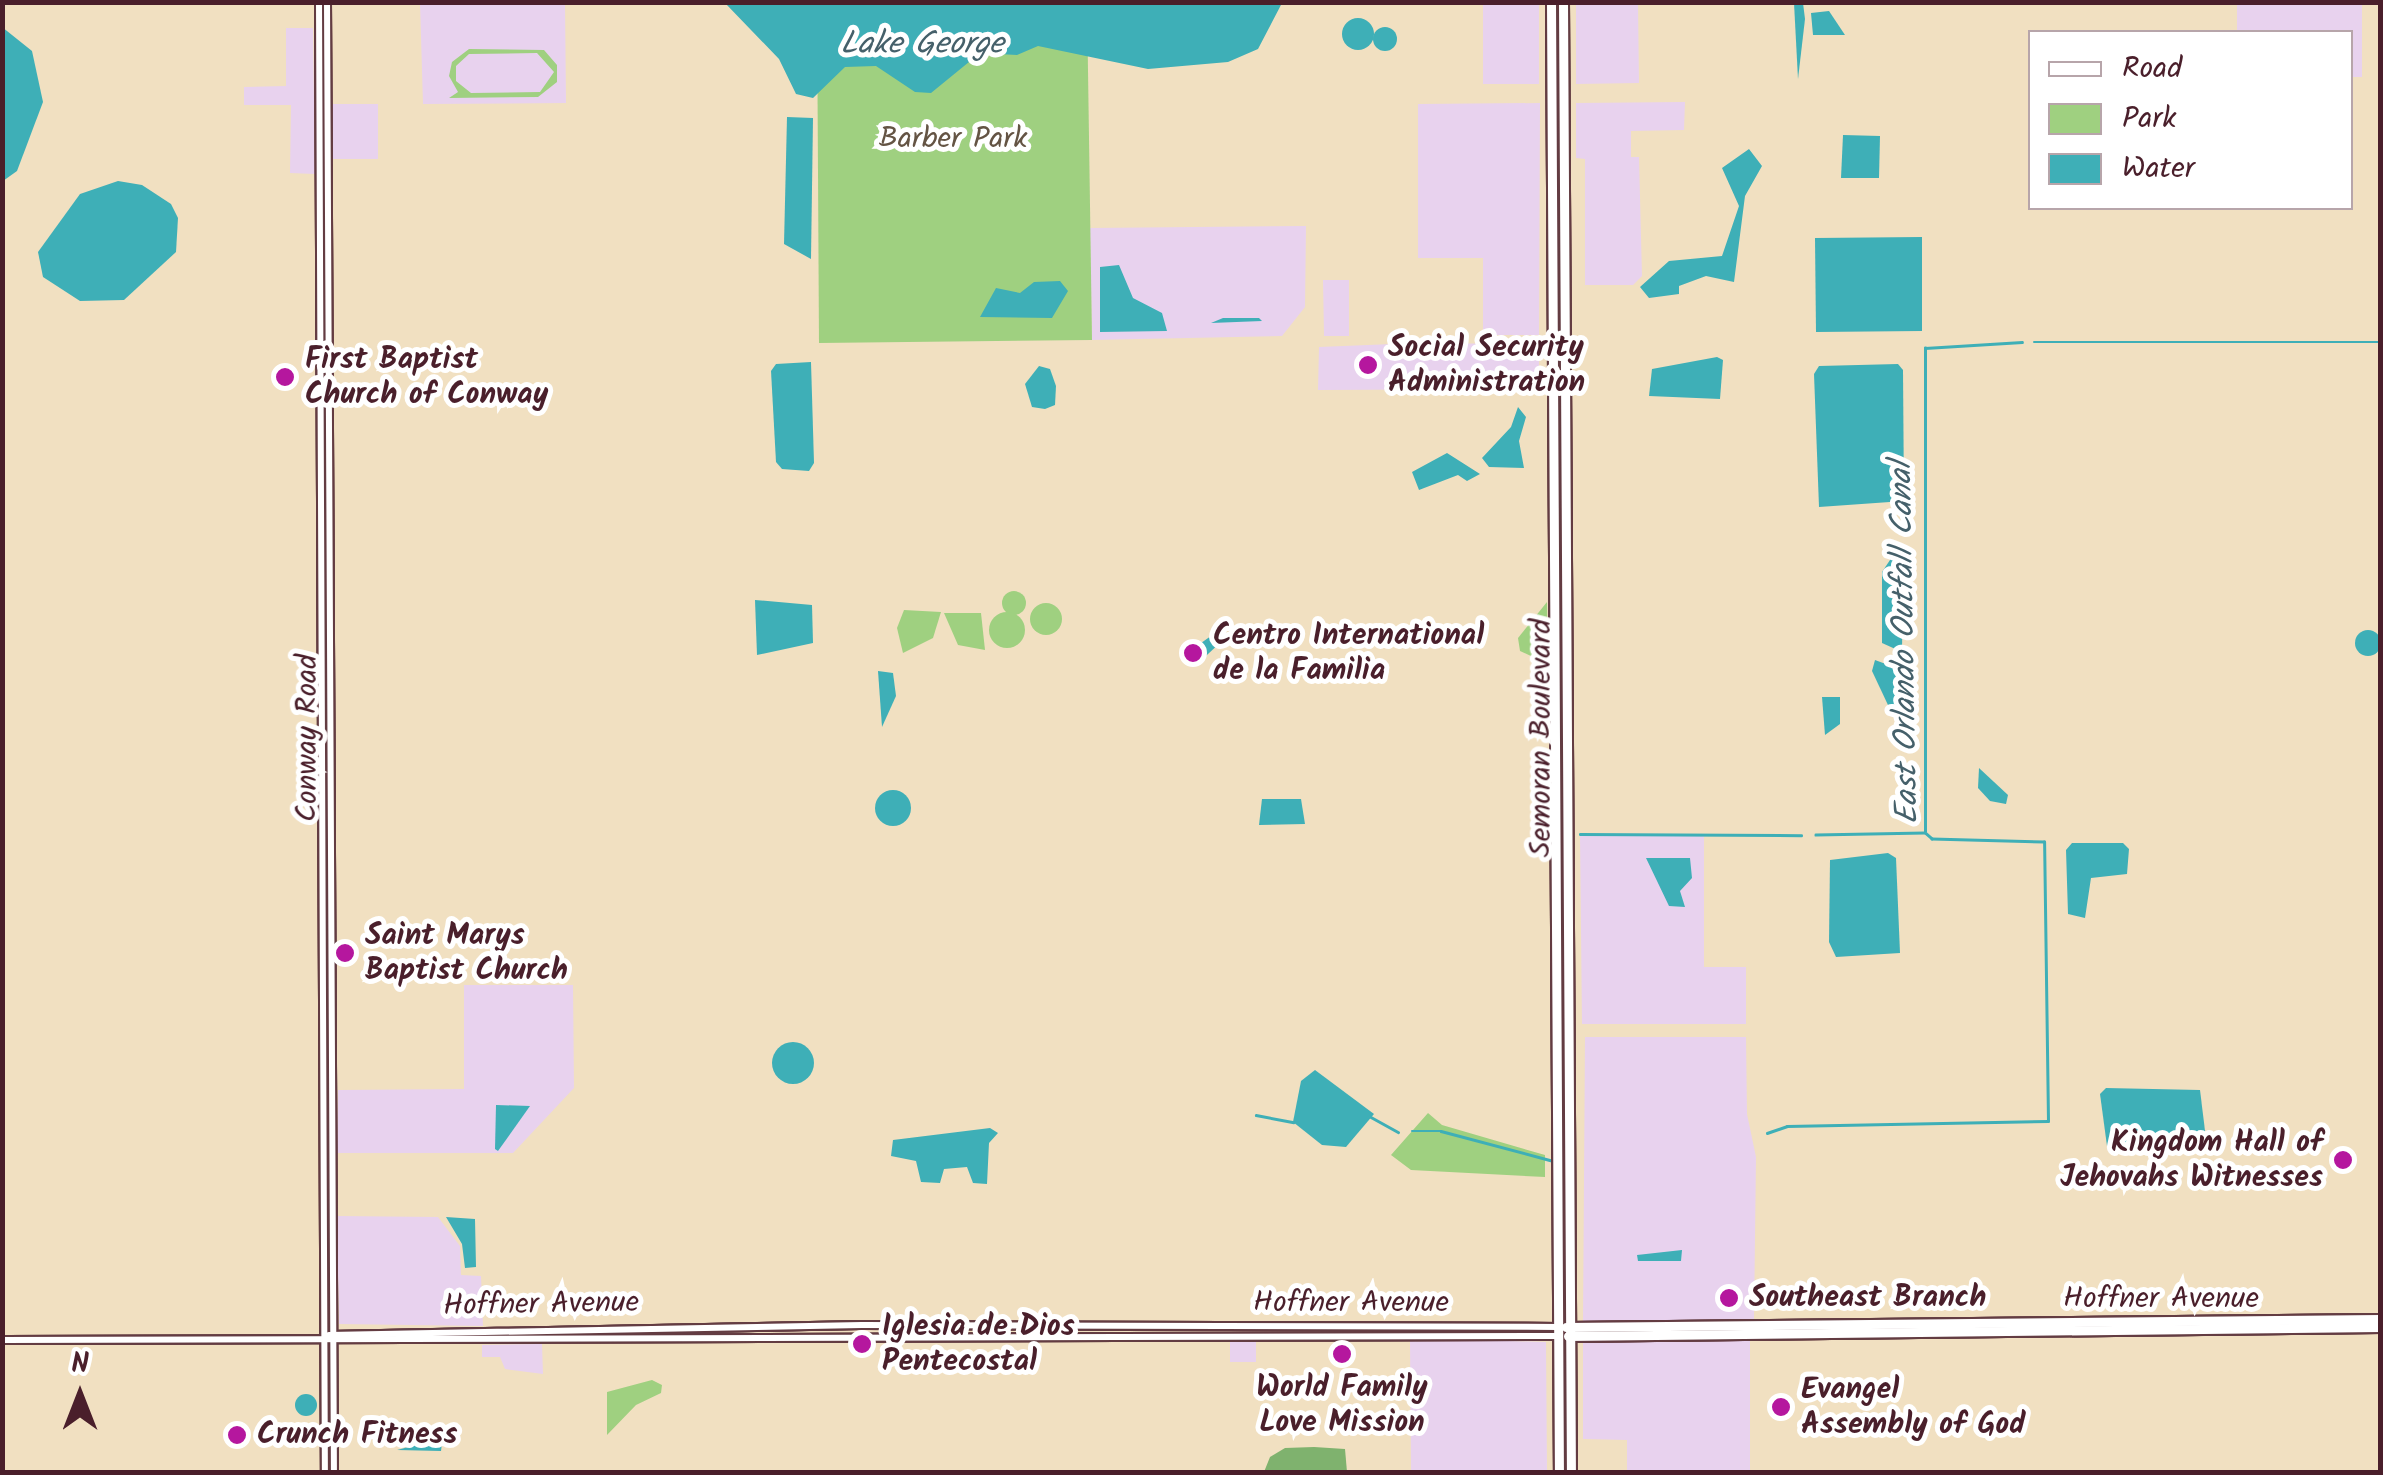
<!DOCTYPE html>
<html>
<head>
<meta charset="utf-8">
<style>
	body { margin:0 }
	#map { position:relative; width:2383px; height:1475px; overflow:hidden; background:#f1e0c1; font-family:Kalam,sans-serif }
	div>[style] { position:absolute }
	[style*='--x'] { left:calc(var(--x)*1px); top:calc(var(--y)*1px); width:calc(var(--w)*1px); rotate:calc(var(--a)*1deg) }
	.built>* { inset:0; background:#e8d2ee }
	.green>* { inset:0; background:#9fd080 }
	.round { border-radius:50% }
	.forest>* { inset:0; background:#7fb26e }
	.water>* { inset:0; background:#3eafb7 }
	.stream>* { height:2.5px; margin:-1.25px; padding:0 1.25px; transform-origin:1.25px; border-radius:1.25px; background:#3eafb7 }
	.roads { filter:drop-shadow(2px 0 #633c42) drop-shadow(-2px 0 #633c42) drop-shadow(0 2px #633c42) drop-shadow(0 -2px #633c42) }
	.secondary>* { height:6px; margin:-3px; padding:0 3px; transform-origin:3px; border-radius:3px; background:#fff }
	.primary>* { height:9px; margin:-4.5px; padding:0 4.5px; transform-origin:4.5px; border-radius:4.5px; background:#fff }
	.dots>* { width:28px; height:28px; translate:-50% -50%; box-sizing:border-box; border:5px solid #fff; border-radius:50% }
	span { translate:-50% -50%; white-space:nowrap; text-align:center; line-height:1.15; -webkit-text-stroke:10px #fff; paint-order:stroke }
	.park-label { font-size:30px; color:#645444 }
	.poi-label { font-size:30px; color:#4a1f2b; font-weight:700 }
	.left { translate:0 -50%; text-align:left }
	.right { translate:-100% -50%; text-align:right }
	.street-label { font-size:30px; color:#4a1f2b }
	.water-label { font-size:32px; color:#45606a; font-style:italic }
	.frame { position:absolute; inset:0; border:5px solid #4a1f2b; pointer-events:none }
	.legend { position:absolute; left:2028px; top:30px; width:325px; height:180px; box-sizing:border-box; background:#fff; border:2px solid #b7a5aa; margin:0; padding:12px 18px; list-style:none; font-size:30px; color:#4a1f2b }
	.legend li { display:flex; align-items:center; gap:20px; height:50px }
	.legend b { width:50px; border:2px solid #b7a5aa }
	.north { position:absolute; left:30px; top:1345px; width:100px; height:100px; -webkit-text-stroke:8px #fff; paint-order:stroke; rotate:0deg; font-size:28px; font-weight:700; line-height:40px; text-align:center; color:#4a1f2b }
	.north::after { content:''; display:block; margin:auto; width:35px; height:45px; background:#4a1f2b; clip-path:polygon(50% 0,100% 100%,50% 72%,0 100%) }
</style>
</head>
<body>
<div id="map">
	<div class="built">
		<i style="clip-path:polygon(420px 3px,565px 3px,566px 103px,423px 104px)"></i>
		<i style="clip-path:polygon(1483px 3px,1539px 3px,1539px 84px,1483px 84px)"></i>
		<i style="clip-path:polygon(1576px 3px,1638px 3px,1639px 83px,1576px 84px)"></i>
		<i style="clip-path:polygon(2237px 3px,2362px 3px,2362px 77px,2351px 77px,2350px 32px,2237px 32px)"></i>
		<i style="clip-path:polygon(286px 28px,313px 28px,315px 174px,290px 173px,291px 105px,244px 105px,244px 87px,286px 86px)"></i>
		<i style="clip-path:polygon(1685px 102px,1684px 130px,1631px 131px,1631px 157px,1639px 157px,1642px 276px,1633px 285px,1585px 285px,1585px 159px,1576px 158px,1576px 103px)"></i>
		<i style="clip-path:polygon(1540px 103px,1539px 335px,1483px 335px,1483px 258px,1418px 258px,1418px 104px)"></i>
		<i style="clip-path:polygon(332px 104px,378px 104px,378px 159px,332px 159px)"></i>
		<i style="clip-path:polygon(1306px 226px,1305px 307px,1282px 336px,1092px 340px,1090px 228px)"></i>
		<i style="clip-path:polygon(1323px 280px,1349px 280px,1349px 336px,1324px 336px)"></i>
		<i style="clip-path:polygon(1417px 343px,1539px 344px,1539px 389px,1318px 390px,1319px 347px)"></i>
		<i style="clip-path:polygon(1704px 835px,1704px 967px,1746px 967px,1746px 1024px,1582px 1024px,1580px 836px)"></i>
		<i style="clip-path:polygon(464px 985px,573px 985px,574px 1088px,513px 1153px,337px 1153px,338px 1090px,464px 1089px)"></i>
		<i style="clip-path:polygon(1585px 1037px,1746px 1037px,1747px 1114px,1756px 1157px,1754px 1320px,1583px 1322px)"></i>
		<i style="clip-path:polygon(337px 1216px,438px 1217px,460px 1246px,461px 1275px,481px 1276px,483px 1326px,339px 1324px)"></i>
		<i style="clip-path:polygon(1256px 1338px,1256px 1362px,1230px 1362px,1230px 1339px)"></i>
		<i style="clip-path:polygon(1410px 1338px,1546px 1342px,1547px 1472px,1411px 1472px)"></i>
		<i style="clip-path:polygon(1583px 1341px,1750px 1341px,1750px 1472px,1627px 1472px,1627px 1440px,1583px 1439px)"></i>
		<i style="clip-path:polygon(542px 1344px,543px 1374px,505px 1369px,500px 1357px,482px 1357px,482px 1345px)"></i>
	</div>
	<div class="green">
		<i style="clip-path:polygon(817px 3px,1087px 3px,1092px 340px,819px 343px)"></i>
		<i style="clip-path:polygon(evenodd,469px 49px,544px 50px,557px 65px,557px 82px,538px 97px,449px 98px,458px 92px,449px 76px,452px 62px,469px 49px,537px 53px,554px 72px,540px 92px,471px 93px,456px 81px,456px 66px,469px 54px,537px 53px)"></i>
		<i class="round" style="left:1002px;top:591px;width:24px;height:24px"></i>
		<i style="clip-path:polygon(1547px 602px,1548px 664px,1520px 651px,1518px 638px)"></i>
		<i class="round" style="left:1030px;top:603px;width:32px;height:32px"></i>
		<i style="clip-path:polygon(904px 610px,941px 612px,933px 638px,903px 653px,897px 628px)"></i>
		<i class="round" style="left:989px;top:612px;width:36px;height:36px"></i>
		<i style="clip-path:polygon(944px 613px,981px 613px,985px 650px,958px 645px)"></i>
		<i style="clip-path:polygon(1428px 1113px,1442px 1125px,1545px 1155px,1545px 1177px,1411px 1170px,1391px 1155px)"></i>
		<i style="clip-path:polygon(652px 1380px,662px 1385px,661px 1393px,636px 1405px,607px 1435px,607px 1392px)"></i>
	</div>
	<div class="forest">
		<i style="clip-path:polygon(1314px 1447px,1345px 1449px,1347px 1472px,1264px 1472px,1270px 1457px,1285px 1448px)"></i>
	</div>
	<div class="water">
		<i style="clip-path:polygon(725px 3px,1282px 3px,1258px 49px,1228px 62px,1148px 69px,1038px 46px,1017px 55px,980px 53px,931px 93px,915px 92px,876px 66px,845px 67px,813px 98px,796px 94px,779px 59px)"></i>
		<i style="clip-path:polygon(1794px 3px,1803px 3px,1805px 19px,1798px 79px)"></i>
		<i style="clip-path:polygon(1829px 11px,1845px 35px,1813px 35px,1811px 13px)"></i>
		<i class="round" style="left:1342px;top:18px;width:32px;height:32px"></i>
		<i style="clip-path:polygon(2px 27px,32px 51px,43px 102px,17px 171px,3px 181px)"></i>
		<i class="round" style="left:1373px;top:27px;width:24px;height:24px"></i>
		<i style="clip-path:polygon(787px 117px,813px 118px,811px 259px,784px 244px)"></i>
		<i style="clip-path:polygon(1843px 135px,1880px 136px,1879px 178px,1841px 178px)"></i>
		<i style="clip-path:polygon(1749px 149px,1762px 166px,1745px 196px,1734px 282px,1706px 276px,1679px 286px,1679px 294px,1649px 298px,1640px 287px,1669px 261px,1722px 256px,1739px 206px,1722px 168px)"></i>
		<i style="clip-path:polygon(118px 181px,142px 185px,171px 204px,178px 218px,176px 252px,124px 300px,80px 301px,43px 277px,38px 252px,80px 194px)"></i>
		<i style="clip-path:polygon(1922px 237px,1922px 331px,1816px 332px,1815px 238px)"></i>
		<i style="clip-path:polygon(1119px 265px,1133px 298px,1162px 313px,1167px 331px,1100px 332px,1100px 267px)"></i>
		<i style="clip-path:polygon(1060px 281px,1068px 291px,1052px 318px,980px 317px,996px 288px,1020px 293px,1034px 282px)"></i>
		<i style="clip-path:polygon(1223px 318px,1259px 318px,1262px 321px,1211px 323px)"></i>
		<i style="clip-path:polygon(1717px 357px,1723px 360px,1720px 399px,1649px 396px,1652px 369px)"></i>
		<i style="clip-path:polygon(811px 362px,814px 463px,809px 471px,782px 469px,776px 462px,771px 371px,776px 364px)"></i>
		<i style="clip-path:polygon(1898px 364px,1903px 370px,1904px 501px,1819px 507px,1814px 374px,1819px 366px)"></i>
		<i style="clip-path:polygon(1039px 366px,1050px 369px,1056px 386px,1055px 405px,1045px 409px,1032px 407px,1025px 384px)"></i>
		<i style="clip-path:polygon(1518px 407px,1526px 417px,1519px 441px,1524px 468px,1489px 467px,1482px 458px,1511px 427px)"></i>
		<i style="clip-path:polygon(1447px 453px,1480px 474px,1467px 481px,1458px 475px,1419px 490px,1412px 472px)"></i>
		<i style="clip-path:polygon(1894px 554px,1903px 556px,1902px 652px,1882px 643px,1882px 572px)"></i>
		<i style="clip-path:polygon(755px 600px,812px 605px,813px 643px,757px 655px)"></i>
		<i class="round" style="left:2355px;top:630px;width:26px;height:26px"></i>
		<i style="clip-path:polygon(1218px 631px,1225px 633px,1221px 642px,1195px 666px,1194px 648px)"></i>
		<i style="clip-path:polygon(1875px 660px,1902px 670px,1897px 706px,1888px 705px,1872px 671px)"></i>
		<i style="clip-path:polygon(878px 671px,893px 673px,896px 696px,882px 727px)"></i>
		<i style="clip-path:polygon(1840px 697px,1840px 724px,1825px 735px,1822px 697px)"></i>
		<i style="clip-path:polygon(1979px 768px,2008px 795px,2006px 804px,1990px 801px,1978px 788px)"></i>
		<i class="round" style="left:875px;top:790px;width:36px;height:36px"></i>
		<i style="clip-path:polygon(1262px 799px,1301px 799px,1305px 824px,1259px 825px)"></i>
		<i style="clip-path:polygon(2072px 843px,2123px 843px,2129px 849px,2127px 874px,2091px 878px,2085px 918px,2068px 914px,2066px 850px)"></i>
		<i style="clip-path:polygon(1888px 853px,1896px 858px,1900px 953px,1836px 957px,1829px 942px,1830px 860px)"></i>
		<i style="clip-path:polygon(1646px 858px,1690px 858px,1692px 878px,1680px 891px,1685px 907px,1669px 906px)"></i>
		<i class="round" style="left:772px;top:1042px;width:42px;height:42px"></i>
		<i style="clip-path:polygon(1315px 1070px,1374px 1114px,1346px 1147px,1322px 1145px,1293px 1122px,1301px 1081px)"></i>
		<i style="clip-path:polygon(2106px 1088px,2200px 1090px,2206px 1139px,2199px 1147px,2107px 1146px,2100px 1094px)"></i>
		<i style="clip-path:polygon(496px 1105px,530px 1106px,498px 1151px,495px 1149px)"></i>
		<i style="clip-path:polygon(990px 1128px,998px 1133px,989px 1143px,987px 1184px,973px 1183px,967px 1167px,944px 1169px,940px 1183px,921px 1182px,916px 1161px,891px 1156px,893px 1140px)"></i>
		<i style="clip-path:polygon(446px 1217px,475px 1219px,476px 1267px,465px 1268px,462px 1244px)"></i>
		<i style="clip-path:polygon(1682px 1250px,1681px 1261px,1638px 1261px,1637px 1255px)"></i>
		<i class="round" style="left:295px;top:1394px;width:22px;height:22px"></i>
		<i style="clip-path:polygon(422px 1435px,443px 1436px,441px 1451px,397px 1450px,416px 1445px)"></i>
	</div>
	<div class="stream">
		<i style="--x:2034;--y:342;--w:346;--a:0"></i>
		<i style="--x:1925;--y:831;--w:483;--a:-90"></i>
		<i style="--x:1925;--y:348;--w:97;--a:-3.5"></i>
		<i style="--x:1580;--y:834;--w:221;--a:0.3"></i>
		<i style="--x:1256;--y:1115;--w:38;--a:11"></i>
		<i style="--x:1371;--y:1117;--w:31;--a:29"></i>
		<i style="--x:1412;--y:1131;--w:29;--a:0"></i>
		<i style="--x:1441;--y:1131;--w:113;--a:14.9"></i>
		<i style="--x:1767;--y:1133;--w:21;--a:-19"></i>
		<i style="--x:1787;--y:1126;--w:261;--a:-1.1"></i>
		<i style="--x:2048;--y:1121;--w:279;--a:-90.8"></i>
		<i style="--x:2044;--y:842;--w:112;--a:-178.5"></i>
		<i style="--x:1932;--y:839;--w:9;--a:-139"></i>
		<i style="--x:1925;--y:833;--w:109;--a:178.9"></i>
	</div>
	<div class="roads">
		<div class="secondary">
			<i style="--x:319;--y:2;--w:1470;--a:89.77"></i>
			<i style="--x:327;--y:2;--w:1470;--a:89.73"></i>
			<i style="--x:329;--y:1335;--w:533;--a:-1.07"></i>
			<i style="--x:862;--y:1325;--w:696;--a:0.16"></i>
			<i style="--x:2;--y:1340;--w:1556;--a:-0.15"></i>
		</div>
		<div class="primary">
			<i style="--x:1551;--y:2;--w:1470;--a:89.69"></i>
			<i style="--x:1563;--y:2;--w:1470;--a:89.69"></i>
			<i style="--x:1566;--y:1327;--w:814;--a:-0.56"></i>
			<i style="--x:1568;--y:1336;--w:812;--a:-0.64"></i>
		</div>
	</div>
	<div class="dots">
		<i style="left:1368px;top:365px;background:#b5179e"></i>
		<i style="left:285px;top:377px;background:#b5179e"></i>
		<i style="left:1193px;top:653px;background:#b5179e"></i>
		<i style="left:345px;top:953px;background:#b5179e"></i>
		<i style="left:2343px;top:1160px;background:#b5179e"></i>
		<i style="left:1729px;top:1298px;background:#b5179e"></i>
		<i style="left:862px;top:1344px;background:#b5179e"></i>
		<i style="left:1342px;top:1354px;background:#b5179e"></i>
		<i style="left:1781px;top:1407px;background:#b5179e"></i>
		<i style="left:237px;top:1435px;background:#b5179e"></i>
	</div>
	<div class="park-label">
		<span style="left:953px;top:139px">Barber Park</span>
	</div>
	<div class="poi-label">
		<span class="left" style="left:1388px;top:365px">Social Security<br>Administration</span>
		<span class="left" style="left:305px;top:377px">First Baptist<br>Church of Conway</span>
		<span class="left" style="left:1213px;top:653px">Centro International<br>de la Familia</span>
		<span class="left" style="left:365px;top:953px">Saint Marys<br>Baptist Church</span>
		<span class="right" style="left:2323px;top:1160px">Kingdom Hall of<br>Jehovahs Witnesses</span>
		<span class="left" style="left:1749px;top:1298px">Southeast Branch</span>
		<span class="left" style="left:882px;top:1344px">Iglesia de Dios<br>Pentecostal</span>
		<span style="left:1342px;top:1405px">World Family<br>Love Mission</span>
		<span class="left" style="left:1801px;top:1407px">Evangel<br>Assembly of God</span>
		<span class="left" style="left:257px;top:1435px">Crunch Fitness</span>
	</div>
	<div class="street-label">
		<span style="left:308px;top:738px;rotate:-90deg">Conway Road</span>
		<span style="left:1542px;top:738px;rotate:-90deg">Semoran Boulevard</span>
		<span style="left:2161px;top:1299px">Hoffner Avenue</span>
		<span style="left:1351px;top:1303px">Hoffner Avenue</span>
		<span style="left:541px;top:1305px;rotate:-1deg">Hoffner Avenue</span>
	</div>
	<div class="water-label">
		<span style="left:922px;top:45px">Lake George</span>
		<span style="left:1906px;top:643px;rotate:-91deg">East Orlando Outfall Canal</span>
	</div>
	<div class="frame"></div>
	<ul class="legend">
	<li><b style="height:12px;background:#fff"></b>Road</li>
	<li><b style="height:28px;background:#9fd080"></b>Park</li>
	<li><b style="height:28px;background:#3eafb7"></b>Water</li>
	</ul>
	<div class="north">N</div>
</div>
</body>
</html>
